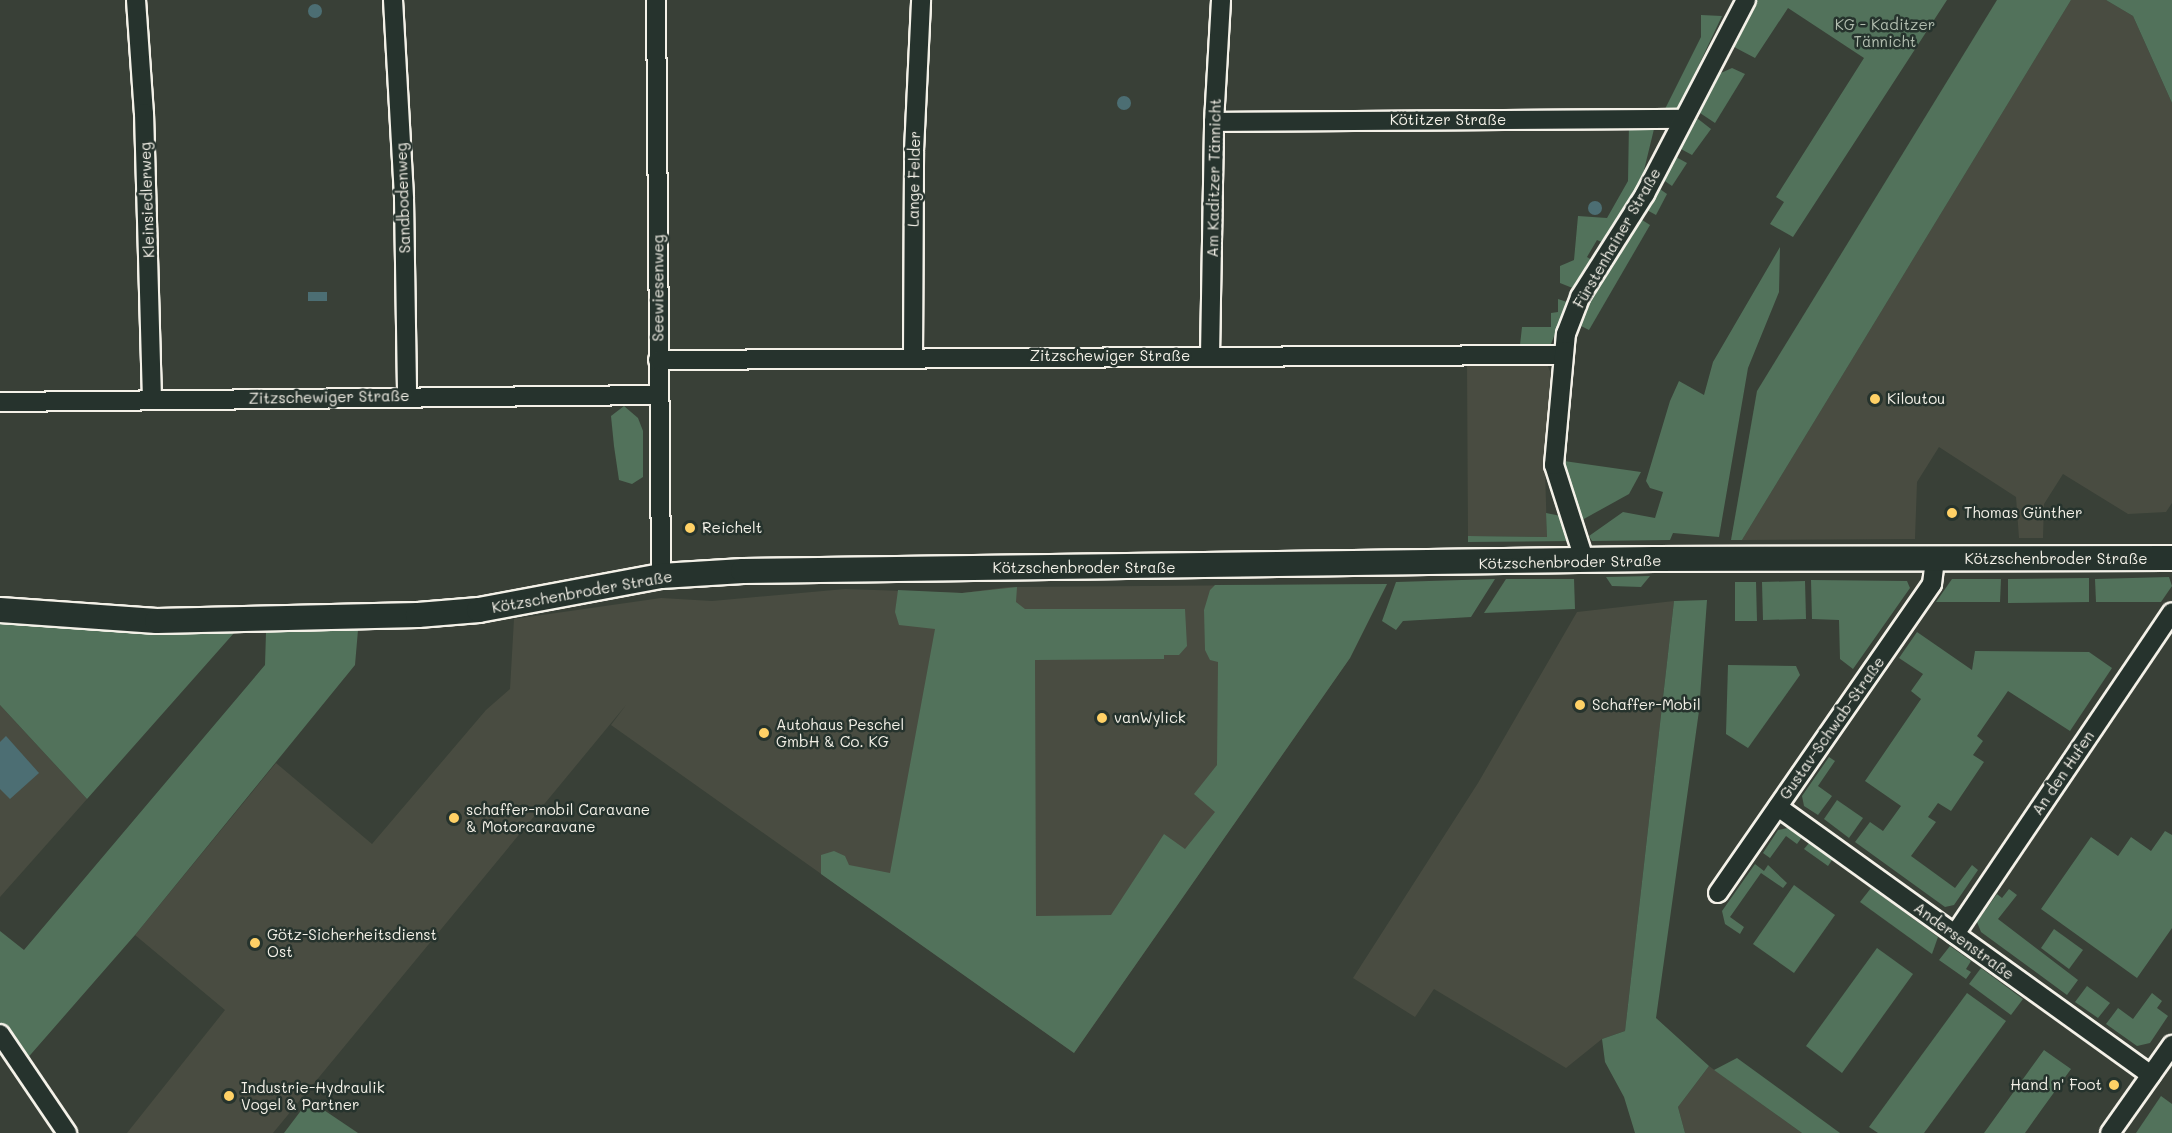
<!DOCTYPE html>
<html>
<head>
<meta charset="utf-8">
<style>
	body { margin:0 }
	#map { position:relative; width:2172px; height:1133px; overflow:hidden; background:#394037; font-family:Mali,sans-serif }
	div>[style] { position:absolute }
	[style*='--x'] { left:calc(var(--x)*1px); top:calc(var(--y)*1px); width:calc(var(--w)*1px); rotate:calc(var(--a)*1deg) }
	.built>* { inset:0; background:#494c41 }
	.green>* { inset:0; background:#52725b }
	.water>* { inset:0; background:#4c6e73 }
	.round { border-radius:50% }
	.roads { filter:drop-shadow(2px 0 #f4f1e8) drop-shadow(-2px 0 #f4f1e8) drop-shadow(0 2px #f4f1e8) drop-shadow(0 -2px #f4f1e8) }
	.street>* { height:18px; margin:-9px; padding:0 9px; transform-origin:9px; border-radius:9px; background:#26332d }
	.secondary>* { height:24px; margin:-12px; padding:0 12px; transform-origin:12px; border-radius:12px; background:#26332d }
	.dots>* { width:16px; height:16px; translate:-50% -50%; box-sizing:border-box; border:3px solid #26332d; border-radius:50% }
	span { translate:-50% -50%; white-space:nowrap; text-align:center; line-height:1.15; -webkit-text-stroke:5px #26332d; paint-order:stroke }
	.park-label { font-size:15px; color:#b3beb0 }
	.street-label { font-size:15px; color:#f4f1e8 }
	.poi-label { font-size:15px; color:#f4f1e8 }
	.left { translate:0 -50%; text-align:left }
	.right { translate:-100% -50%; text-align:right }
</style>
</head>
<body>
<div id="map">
	<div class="built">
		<i style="clip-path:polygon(2071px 0,2106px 0,2133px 16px,2172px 103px,2172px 503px,2166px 512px,2128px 514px,2063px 474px,2044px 504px,2043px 538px,2019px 538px,2016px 497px,1939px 447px,1917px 482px,1915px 539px,1742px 540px)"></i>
		<i style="clip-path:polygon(1467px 363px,1547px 364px,1552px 376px,1545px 469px,1547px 537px,1468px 536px)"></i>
		<i style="clip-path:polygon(1387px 584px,1350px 658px,1074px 1053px,611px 725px,626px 705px,273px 1133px,127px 1133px,225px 1010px,135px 935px,276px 763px,372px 844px,486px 710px,510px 689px,514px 619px,661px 598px,712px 601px,845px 589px,962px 593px,1008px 587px)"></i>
		<i style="clip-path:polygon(1674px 601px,1625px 1031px,1602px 1039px,1566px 1068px,1434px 989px,1415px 1017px,1353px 978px,1478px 783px,1577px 612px)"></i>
		<i style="clip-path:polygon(0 705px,87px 799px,0 897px)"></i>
		<i style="clip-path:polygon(1709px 1066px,1802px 1133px,1685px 1133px,1678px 1107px)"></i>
	</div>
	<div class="green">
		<i style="clip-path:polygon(1752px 0,1947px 0,1793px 237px,1770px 224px,1784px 202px,1776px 197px,1864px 58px,1788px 8px,1755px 58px,1736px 48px,1731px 43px)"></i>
		<i style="clip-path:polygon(1997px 0,2071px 0,1742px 540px,1731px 540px,1757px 391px)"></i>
		<i style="clip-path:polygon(2106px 0,2172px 0,2172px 103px,2133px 16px)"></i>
		<i style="clip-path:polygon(1701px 15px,1722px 16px,1677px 111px,1664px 111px,1701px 37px)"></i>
		<i style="clip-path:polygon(1732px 68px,1745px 74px,1715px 123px,1697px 111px,1712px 77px)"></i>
		<i style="clip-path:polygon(1693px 115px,1711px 129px,1692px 155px,1681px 149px,1681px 144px)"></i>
		<i style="clip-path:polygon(1629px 123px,1652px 124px,1654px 129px,1638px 195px,1606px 244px,1597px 240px,1587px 257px,1595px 262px,1575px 289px,1560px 283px,1560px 266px,1574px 260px,1578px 216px,1607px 218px,1628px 181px)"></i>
		<i style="clip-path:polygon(1676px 157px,1687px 163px,1672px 186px,1662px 179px)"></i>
		<i style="clip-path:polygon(1657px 187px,1667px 194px,1656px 215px,1645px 209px)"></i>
		<i style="clip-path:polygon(1639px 218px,1650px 225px,1589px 330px,1579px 325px,1589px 301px)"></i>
		<i style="clip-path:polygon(1780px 247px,1779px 292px,1748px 368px,1719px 537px,1673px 533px,1670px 540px,1592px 541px,1589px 536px,1623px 512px,1655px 518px,1663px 492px,1650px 488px,1646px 481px,1670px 401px,1679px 381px,1704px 395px,1713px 362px)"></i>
		<i style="clip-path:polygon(1558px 299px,1567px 302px,1551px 344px,1520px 345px,1522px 327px,1551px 327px,1551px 313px,1558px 312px)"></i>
		<i style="clip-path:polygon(624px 406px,638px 418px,643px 431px,643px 477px,632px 484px,619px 480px,614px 446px,611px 416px)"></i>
		<i style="clip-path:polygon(1564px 461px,1641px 472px,1629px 494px,1582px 520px,1565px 482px)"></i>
		<i style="clip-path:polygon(1546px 513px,1561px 516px,1570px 541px,1468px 542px,1468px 536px,1547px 537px)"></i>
		<i style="clip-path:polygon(1650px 576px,1641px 587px,1612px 586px,1606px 577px)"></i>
		<i style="clip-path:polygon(2169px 577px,2172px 586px,2161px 602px,2096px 602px,2095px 579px)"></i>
		<i style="clip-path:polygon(2089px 578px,2089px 602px,2008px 603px,2008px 579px)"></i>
		<i style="clip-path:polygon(1495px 579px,1471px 617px,1403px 621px,1396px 630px,1382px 621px,1396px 582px)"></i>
		<i style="clip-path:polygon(1506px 579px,1574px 579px,1575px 609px,1484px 613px)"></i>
		<i style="clip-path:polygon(1952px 579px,2001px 579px,2000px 602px,1936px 602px)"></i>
		<i style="clip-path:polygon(1811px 580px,1907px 581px,1910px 588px,1853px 669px,1840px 659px,1839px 620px,1812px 619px)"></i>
		<i style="clip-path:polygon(1805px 581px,1806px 619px,1763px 620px,1762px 582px)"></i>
		<i style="clip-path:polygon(1735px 582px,1756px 582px,1757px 621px,1735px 621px)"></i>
		<i style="clip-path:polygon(1387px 584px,1350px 658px,1074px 1053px,821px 874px,821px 855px,834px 851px,845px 856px,849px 865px,890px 873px,935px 629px,899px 625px,895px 612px,898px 590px,962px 593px,1017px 587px,1016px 602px,1025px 609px,1185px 609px,1187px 646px,1179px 655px,1164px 655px,1164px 659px,1035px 660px,1036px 916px,1111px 915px,1164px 834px,1185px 849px,1215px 812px,1194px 794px,1217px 765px,1218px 662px,1210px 660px,1205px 650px,1204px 610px,1210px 590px,1215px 585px)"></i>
		<i style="clip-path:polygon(1707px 600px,1699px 711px,1656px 1018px,1709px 1066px,1678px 1107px,1685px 1133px,1635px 1133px,1624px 1097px,1605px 1062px,1602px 1039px,1625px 1031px,1674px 601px)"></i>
		<i style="clip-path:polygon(0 623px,86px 628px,234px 633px,87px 799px,0 705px)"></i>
		<i style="clip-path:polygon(358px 630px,355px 665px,135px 935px,25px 1061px,0 1024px,0 931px,24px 950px,265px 665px,266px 632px)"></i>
		<i style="clip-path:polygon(1917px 632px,1972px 670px,1975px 651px,2089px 652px,2112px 668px,2070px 731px,2008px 691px,1977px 736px,1983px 741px,1973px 755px,1984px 762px,1951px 811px,1938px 803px,1928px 817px,1936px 822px,1911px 856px,1955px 888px,1972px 865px,1978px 870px,1954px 905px,1945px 907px,1855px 842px,1870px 822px,1883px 831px,1901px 806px,1865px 781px,1921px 699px,1911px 691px,1923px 674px,1899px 658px)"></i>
		<i style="clip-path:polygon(1728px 665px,1796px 666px,1800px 675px,1748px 748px,1726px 734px)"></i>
		<i style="clip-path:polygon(1829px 757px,1835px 761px,1818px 786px,1832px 796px,1818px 815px,1804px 806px,1802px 796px)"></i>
		<i style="clip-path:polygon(1837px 800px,1863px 818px,1849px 838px,1824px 819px)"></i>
		<i style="clip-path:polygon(1788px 828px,1802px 837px,1797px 844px,1786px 836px,1770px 858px,1763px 853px,1778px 830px)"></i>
		<i style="clip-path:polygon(2165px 831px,2172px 835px,2172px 928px,2137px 978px,2041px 909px,2091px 837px,2118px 856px,2131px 837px,2151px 851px)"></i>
		<i style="clip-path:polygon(1809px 843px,1832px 860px,1828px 866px,1804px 849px)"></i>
		<i style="clip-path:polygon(1755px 864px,1764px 871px,1768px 865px,1787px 883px,1783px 888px,1761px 873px,1730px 917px,1744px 927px,1740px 934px,1725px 924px,1722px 911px)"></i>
		<i style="clip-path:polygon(1794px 885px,1835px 915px,1794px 973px,1753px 944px)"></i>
		<i style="clip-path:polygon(1871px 888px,1938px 937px,1932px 954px,1860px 902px)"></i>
		<i style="clip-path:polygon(2009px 889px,2017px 895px,1998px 919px,2078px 980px,2067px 995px,1981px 932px,1977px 922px,1997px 894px,2002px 898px)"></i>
		<i style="clip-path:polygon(2054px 929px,2083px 950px,2069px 969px,2041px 948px)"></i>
		<i style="clip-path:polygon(1950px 946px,1971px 961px,1966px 969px,1971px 972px,1966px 979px,1939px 960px)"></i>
		<i style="clip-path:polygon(1877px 948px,1913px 974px,1842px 1073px,1806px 1046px)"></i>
		<i style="clip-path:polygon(1981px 968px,2023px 999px,2011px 1015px,1969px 984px)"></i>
		<i style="clip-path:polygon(2087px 986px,2110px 1003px,2098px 1018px,2075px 1002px)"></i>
		<i style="clip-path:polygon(1967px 993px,2006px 1021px,1924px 1133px,1878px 1133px,1869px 1127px)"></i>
		<i style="clip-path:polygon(2152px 993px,2162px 1001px,2157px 1008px,2168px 1016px,2150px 1043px,2137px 1046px,2106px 1024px,2118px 1008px,2133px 1019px)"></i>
		<i style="clip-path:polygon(2044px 1050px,2071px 1069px,2042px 1109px,2025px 1133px,1984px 1133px)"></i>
		<i style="clip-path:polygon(1737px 1058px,1840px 1133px,1802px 1133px,1714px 1070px)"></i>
		<i style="clip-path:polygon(2161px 1096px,2172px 1104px,2172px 1133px,2136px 1133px)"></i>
		<i style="clip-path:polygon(309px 1100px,358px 1133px,284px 1133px)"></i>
	</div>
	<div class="water">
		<i class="round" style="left:308px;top:4px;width:14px;height:14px"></i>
		<i class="round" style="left:1117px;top:96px;width:14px;height:14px"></i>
		<i class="round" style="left:1588px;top:201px;width:14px;height:14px"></i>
		<i style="clip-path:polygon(308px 292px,327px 292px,327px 301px,308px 301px)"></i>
		<i style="clip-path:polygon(6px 736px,39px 773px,10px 799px,0 789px,0 742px)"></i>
	</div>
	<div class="roads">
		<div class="street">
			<i style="--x:136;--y:0;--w:113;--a:86"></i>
			<i style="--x:144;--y:113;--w:287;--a:88.4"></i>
			<i style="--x:393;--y:0;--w:199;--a:86.8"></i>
			<i style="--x:404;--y:199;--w:197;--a:89.1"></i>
			<i style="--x:656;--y:0;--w:576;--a:89.5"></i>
			<i style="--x:1214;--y:122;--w:468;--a:-0.4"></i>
			<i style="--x:1210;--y:356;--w:234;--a:-89"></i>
			<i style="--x:1214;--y:122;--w:122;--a:-86.7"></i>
			<i style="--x:913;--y:358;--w:207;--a:-89.7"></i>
			<i style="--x:914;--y:151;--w:151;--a:-87.3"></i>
			<i style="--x:658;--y:360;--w:904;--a:-0.32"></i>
			<i style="--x:0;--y:402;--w:657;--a:-0.61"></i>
			<i style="--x:1585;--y:562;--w:102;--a:-107.7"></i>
			<i style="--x:1554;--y:465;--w:132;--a:-84.8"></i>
			<i style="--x:1566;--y:334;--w:40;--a:-69"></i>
			<i style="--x:1580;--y:297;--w:122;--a:-57.7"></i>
			<i style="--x:1645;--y:194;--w:219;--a:-62.5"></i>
			<i style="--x:1778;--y:807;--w:459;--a:35.7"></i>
			<i style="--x:1718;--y:893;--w:376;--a:-55.3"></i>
			<i style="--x:1932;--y:584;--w:25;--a:-83"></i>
			<i style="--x:1955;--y:934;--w:388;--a:-56"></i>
			<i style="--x:0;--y:1034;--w:120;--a:55.9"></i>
			<i style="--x:2110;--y:1133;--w:108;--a:-54.8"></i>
		</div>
		<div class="secondary">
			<i style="--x:0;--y:610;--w:157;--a:4"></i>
			<i style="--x:157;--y:621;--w:261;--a:-1.3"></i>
			<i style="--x:418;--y:615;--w:61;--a:-4.7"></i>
			<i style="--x:479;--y:610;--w:185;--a:-10.6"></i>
			<i style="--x:661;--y:576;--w:82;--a:-3.5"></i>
			<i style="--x:743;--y:571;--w:911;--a:-0.75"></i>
			<i style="--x:1654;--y:559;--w:518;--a:-0.11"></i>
		</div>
	</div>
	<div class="dots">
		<i style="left:1875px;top:399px;background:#ffd166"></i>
		<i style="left:1952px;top:513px;background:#ffd166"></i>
		<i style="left:690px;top:528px;background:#ffd166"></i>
		<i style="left:1580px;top:705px;background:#ffd166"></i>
		<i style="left:1102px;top:718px;background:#ffd166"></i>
		<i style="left:764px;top:733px;background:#ffd166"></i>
		<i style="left:454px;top:818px;background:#ffd166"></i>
		<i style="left:255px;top:943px;background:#ffd166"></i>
		<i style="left:2114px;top:1085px;background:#ffd166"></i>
		<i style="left:229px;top:1096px;background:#ffd166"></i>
	</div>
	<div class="park-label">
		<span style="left:1885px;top:33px">KG - Kaditzer<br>Tännicht</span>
	</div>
	<div class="street-label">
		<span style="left:1448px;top:120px">Kötitzer Straße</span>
		<span style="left:1214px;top:178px;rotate:-89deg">Am Kaditzer Tännicht</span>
		<span style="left:914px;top:179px;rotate:-89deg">Lange Felder</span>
		<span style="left:403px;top:198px;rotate:-92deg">Sandbodenweg</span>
		<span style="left:147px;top:200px;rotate:-92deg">Kleinsiedlerweg</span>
		<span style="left:1617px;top:238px;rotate:-60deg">Fürstenhainer Straße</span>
		<span style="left:658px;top:288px;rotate:-90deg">Seewiesenweg</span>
		<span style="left:1110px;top:356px">Zitzschewiger Straße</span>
		<span style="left:329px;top:397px;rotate:-1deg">Zitzschewiger Straße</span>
		<span style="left:2056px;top:559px">Kötzschenbroder Straße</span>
		<span style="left:1570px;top:562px;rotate:-1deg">Kötzschenbroder Straße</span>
		<span style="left:1084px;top:568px">Kötzschenbroder Straße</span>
		<span style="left:582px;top:592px;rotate:-10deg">Kötzschenbroder Straße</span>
		<span style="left:1832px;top:728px;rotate:-55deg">Gustav-Schwab-Straße</span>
		<span style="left:2063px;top:773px;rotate:-56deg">An den Hufen</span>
		<span style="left:1964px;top:941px;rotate:36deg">Andersenstraße</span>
	</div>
	<div class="poi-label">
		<span class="left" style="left:1887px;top:399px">Kiloutou</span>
		<span class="left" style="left:1964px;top:513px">Thomas Günther</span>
		<span class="left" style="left:702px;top:528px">Reichelt</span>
		<span class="left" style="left:1592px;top:705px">Schaffer-Mobil</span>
		<span class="left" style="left:1114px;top:718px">vanWylick</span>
		<span class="left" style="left:776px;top:733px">Autohaus Peschel<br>GmbH &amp; Co. KG</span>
		<span class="left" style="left:466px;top:818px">schaffer-mobil Caravane<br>&amp; Motorcaravane</span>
		<span class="left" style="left:267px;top:943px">Götz-Sicherheitsdienst<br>Ost</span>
		<span class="right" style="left:2102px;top:1085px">Hand n' Foot</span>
		<span class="left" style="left:241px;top:1096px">Industrie-Hydraulik<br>Vogel &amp; Partner</span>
	</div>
</div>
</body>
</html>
